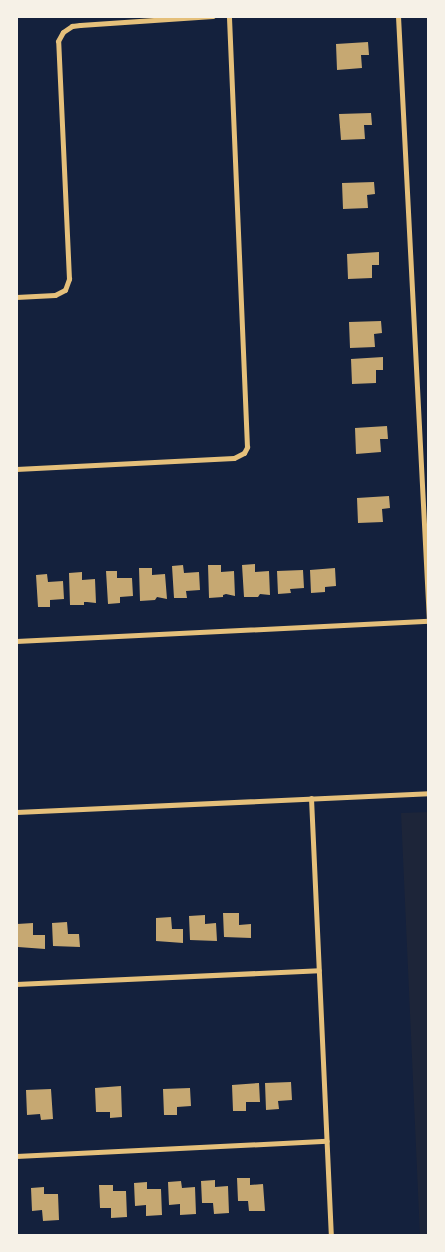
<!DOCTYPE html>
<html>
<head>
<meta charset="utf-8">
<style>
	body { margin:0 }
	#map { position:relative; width:445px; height:1252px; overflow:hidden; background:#14213d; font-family:Lato,sans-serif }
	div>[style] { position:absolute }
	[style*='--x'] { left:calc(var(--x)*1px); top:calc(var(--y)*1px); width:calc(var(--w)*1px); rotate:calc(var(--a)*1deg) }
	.green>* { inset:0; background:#1d2539 }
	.building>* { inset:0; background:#c6a872 }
	.minor>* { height:5px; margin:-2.5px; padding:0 2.5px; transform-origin:2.5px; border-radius:2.5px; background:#e5c07b }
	span { translate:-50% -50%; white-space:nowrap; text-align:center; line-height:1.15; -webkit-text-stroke:4px #f6f1e7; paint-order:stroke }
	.frame { position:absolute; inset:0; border:18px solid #f6f1e7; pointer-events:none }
</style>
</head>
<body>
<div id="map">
	<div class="green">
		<i style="clip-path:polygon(429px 812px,429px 1236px,420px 1236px,401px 813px)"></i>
	</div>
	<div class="building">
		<i style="clip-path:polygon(368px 42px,369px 55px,361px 55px,362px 68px,337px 70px,336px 44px)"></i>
		<i style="clip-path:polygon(371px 113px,372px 125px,364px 125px,365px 139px,341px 140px,339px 114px)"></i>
		<i style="clip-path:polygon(374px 182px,375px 194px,367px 195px,368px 208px,343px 209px,342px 183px)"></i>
		<i style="clip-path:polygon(379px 252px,379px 265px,372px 265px,372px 278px,348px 279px,347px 254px)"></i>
		<i style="clip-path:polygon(381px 321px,382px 333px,374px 334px,375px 347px,350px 348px,349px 322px)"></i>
		<i style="clip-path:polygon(383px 357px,383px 370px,376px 370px,376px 383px,352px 384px,351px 359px)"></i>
		<i style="clip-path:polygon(387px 426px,388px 439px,380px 439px,381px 452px,356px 454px,355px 428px)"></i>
		<i style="clip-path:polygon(389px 496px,390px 508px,382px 509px,383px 522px,358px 523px,357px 498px)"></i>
		<i style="clip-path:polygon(255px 564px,255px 572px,269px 571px,270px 595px,260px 594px,258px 597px,244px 597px,242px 565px)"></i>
		<i style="clip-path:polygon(183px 565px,184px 573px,199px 572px,200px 590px,186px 591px,187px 598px,174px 598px,172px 566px)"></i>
		<i style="clip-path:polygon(208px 565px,221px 565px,221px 572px,234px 571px,235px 596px,226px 594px,223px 595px,223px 597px,209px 598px)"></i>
		<i style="clip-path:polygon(139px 568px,152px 568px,152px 575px,165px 574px,167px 599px,157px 597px,155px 600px,140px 601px)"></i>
		<i style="clip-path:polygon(335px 568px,336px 586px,325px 587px,325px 592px,311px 593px,310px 570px)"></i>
		<i style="clip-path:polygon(303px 570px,304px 588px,290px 589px,291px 593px,278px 594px,277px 571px)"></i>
		<i style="clip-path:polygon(106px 571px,117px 571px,117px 578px,132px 578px,133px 596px,120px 597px,120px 603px,108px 604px)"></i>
		<i style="clip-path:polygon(82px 572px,82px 580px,95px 579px,96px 603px,87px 602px,84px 602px,84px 605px,70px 605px,69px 573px)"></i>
		<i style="clip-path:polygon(47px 574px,48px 582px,63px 581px,64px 599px,50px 600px,50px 607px,38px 607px,36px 575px)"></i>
		<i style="clip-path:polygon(223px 913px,239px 913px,239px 925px,251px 924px,251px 938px,224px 937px)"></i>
		<i style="clip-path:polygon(205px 915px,205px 924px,216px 923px,217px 941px,190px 940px,189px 916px)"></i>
		<i style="clip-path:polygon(171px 917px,172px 929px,183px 929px,183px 943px,156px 941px,156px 918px)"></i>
		<i style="clip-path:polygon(67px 922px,68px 934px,79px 934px,80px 947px,53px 946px,52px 923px)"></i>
		<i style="clip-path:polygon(33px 923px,33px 935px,45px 935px,45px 949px,18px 947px,17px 924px)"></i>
		<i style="clip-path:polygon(291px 1082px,292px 1100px,278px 1101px,279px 1109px,266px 1110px,265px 1083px)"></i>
		<i style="clip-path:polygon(259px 1083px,260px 1102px,246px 1102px,246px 1111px,233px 1111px,232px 1085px)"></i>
		<i style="clip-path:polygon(121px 1086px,122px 1117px,110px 1118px,110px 1112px,96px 1112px,95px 1088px)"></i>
		<i style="clip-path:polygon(190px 1088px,191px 1106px,177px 1107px,177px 1115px,164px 1115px,163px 1089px)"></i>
		<i style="clip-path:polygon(51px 1089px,53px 1119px,41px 1120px,40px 1114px,27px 1115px,26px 1090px)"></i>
		<i style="clip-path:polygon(237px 1178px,250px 1178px,250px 1185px,263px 1184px,265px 1211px,249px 1211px,248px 1201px,238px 1201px)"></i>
		<i style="clip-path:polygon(215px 1180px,215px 1187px,228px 1186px,229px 1213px,214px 1214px,213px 1203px,202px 1203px,201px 1181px)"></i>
		<i style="clip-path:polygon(181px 1181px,182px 1188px,195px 1187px,196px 1214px,180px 1215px,180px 1204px,169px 1205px,168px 1182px)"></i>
		<i style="clip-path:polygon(147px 1182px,147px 1189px,161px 1189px,162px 1215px,146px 1216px,146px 1205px,135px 1206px,134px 1183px)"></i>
		<i style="clip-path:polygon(99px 1185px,113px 1185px,113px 1191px,126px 1191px,127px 1217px,111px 1218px,111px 1208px,100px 1208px)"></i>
		<i style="clip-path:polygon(44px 1187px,44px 1194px,58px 1194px,59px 1220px,43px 1221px,42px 1210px,32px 1211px,31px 1188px)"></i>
	</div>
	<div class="minor">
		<i style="--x:398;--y:16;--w:607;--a:87.07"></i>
		<i style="--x:16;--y:297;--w:39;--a:-3"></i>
		<i style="--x:55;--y:295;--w:11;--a:-27"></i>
		<i style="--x:65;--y:290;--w:12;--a:-70"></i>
		<i style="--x:69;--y:279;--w:238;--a:-92.6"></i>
		<i style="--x:58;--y:41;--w:10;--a:-61"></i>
		<i style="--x:63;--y:32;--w:11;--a:-34"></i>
		<i style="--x:72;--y:26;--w:8;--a:-7"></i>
		<i style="--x:80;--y:25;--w:133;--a:-3.9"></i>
		<i style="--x:16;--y:469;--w:218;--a:-2.9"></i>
		<i style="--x:234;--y:458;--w:11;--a:-27"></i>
		<i style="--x:244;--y:453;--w:7;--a:-63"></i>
		<i style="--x:247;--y:447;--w:431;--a:-92.4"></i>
		<i style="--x:16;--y:641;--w:413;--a:-2.8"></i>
		<i style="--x:311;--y:798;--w:438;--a:87.4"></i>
		<i style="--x:16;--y:812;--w:413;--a:-2.6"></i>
		<i style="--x:16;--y:984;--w:303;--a:-2.6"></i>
		<i style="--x:16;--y:1156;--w:311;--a:-2.8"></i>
	</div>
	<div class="frame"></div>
</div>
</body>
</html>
